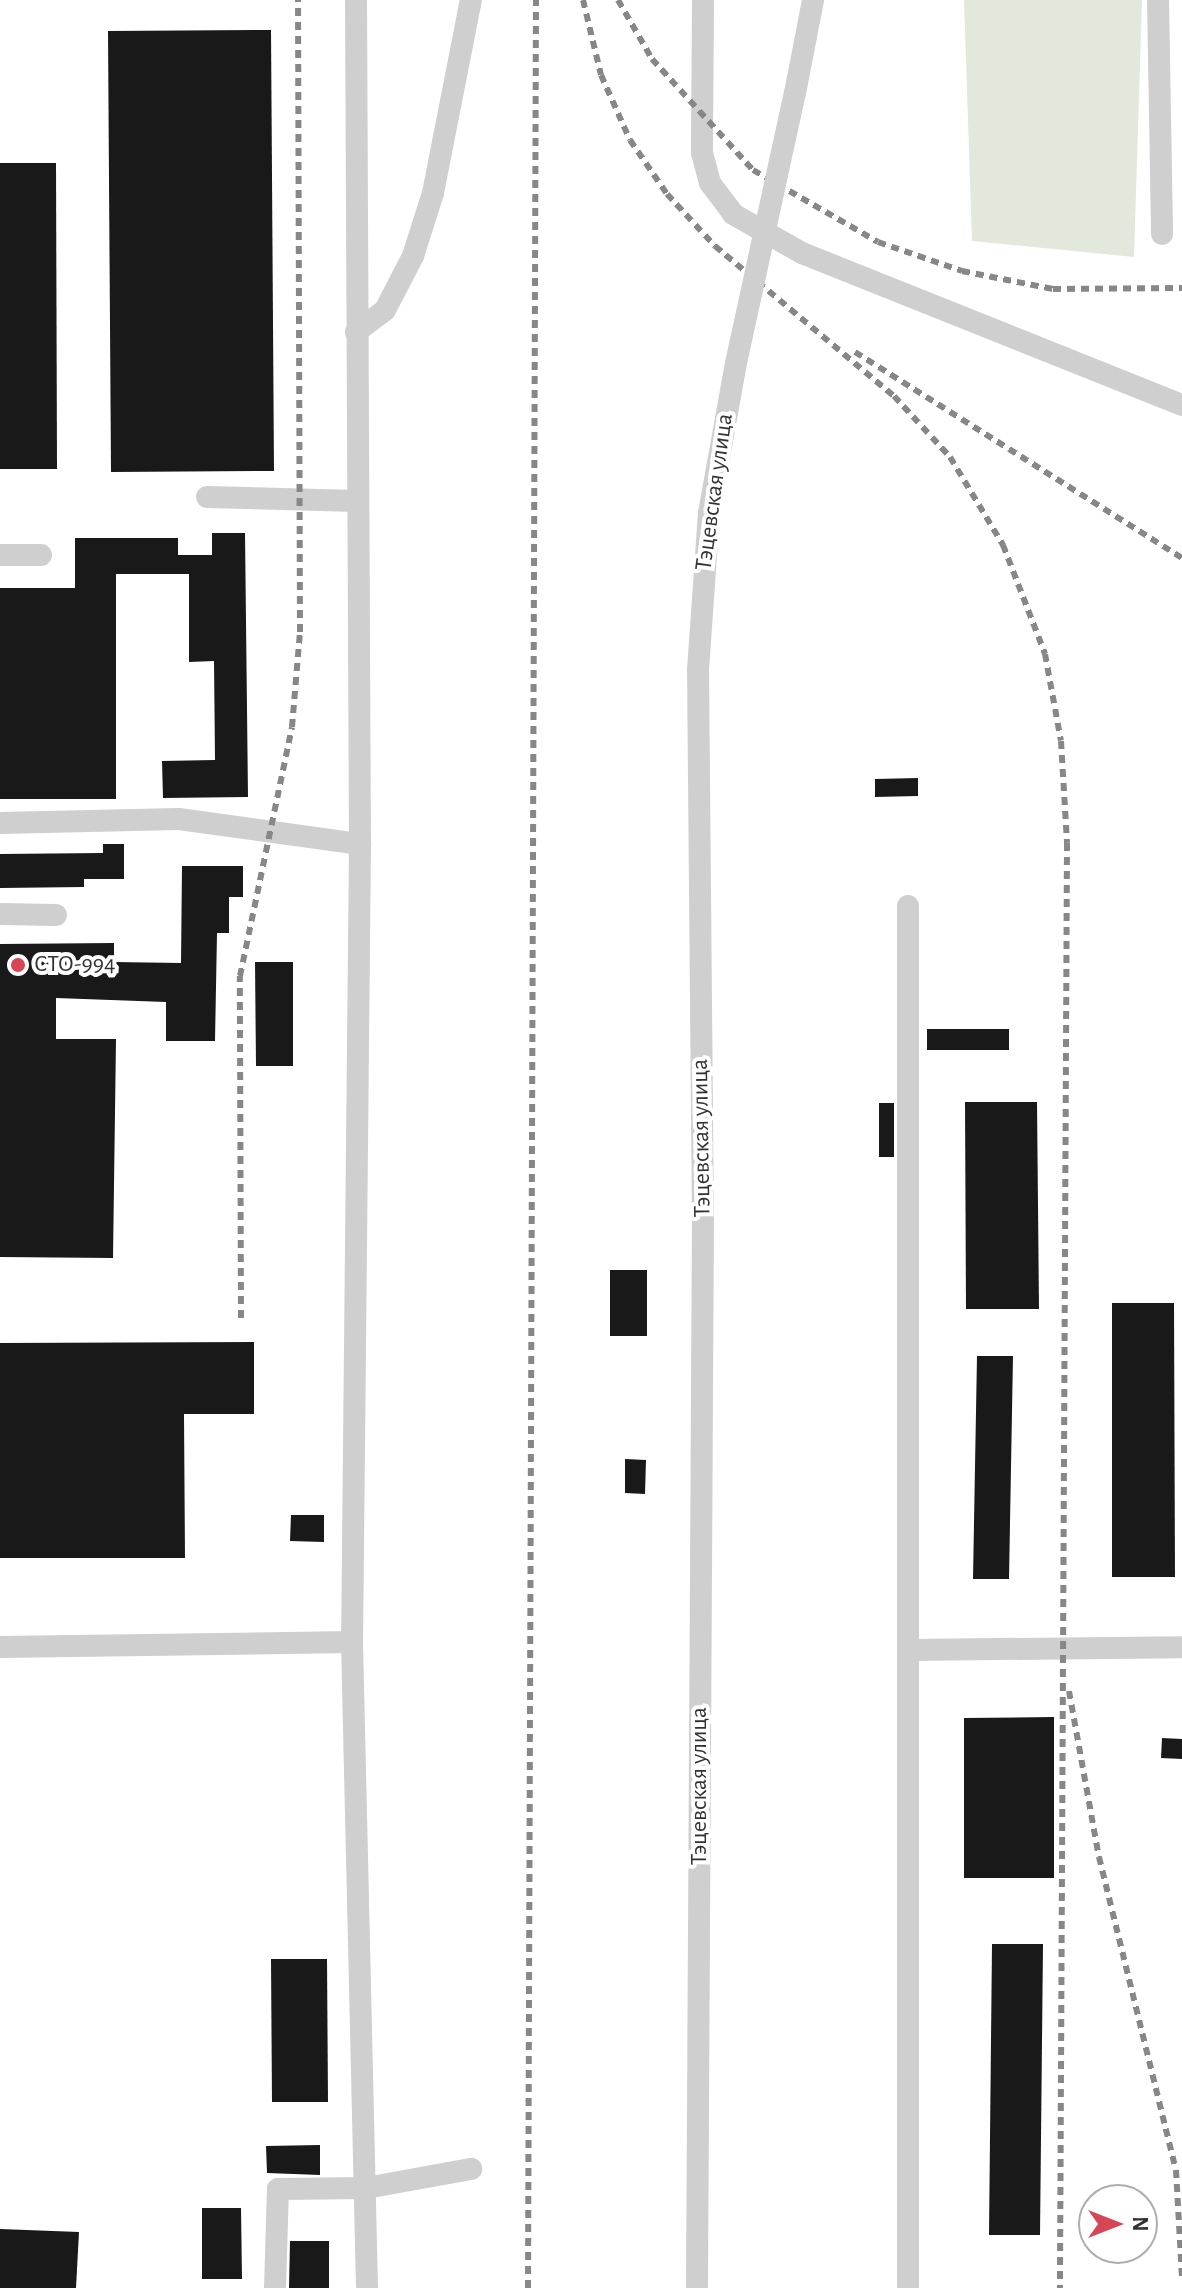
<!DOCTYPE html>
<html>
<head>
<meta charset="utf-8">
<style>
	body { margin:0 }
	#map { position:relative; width:1182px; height:2288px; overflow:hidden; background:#fff; font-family:"Alegreya Sans",sans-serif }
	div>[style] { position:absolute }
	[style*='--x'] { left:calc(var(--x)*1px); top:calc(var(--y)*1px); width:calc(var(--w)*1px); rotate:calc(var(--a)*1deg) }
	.green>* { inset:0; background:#e2e8dc }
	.building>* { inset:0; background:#191919 }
	.minor>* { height:22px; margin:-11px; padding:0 11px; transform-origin:11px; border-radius:11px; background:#cfcfcf }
	.rail>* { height:6px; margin-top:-3px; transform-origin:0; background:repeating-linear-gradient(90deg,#878787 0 8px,transparent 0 14px) }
	.minor-bridge>* { height:22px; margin:-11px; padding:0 11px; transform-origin:11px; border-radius:11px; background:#cfcfcf }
	.dots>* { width:22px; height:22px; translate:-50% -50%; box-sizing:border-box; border:4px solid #fff; border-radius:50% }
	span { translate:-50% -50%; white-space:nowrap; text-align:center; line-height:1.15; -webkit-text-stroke:8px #fff; paint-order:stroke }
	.street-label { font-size:24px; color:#323232 }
	.poi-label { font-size:24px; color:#323232 }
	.left { translate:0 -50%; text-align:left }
	.north { position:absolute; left:1078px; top:2184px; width:80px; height:80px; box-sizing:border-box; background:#fff; border:2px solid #adadad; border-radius:50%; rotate:90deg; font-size:22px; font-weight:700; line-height:32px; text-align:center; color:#323232 }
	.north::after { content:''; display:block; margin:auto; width:28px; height:36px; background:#d84556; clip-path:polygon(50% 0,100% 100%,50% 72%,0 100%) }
</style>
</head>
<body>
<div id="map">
	<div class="green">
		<i style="clip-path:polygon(964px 0,1142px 0,1134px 257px,972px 241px)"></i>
	</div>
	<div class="building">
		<i style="clip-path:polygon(271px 30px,274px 471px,111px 472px,108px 31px)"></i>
		<i style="clip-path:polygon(0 163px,56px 163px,57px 469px,0 469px)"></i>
		<i style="clip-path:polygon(212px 533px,245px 533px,248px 797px,163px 798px,162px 761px,215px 760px,214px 661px,189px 662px,189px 574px,116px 574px,116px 799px,0 799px,0 588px,75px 588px,75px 538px,178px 538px,178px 555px,212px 555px)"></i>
		<i style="clip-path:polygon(918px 778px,918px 796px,875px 797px,875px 779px)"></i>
		<i style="clip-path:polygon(103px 844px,124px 844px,124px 879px,84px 879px,84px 887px,0 888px,0 854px,103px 853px)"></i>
		<i style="clip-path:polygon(182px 866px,243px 866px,243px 897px,229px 897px,229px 933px,217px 933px,215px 1041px,166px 1041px,166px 1002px,56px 998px,56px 1039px,116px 1039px,113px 1258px,0 1257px,0 944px,114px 943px,114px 962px,181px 963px)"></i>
		<i style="clip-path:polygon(255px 962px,293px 962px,293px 1066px,256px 1066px)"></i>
		<i style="clip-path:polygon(927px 1029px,1009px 1029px,1009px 1050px,927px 1050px)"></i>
		<i style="clip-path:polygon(965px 1102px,1037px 1102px,1039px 1309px,966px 1309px)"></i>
		<i style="clip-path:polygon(879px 1103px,894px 1103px,894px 1157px,879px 1157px)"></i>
		<i style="clip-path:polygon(610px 1270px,647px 1270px,647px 1336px,610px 1336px)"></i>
		<i style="clip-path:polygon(1112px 1303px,1174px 1303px,1175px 1577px,1112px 1577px)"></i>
		<i style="clip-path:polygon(254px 1342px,254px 1414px,184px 1414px,185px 1558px,0 1558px,0 1343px)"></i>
		<i style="clip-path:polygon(977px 1356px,1013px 1356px,1009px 1579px,973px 1579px)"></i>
		<i style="clip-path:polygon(625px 1459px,646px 1460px,645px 1494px,625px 1493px)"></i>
		<i style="clip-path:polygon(291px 1515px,324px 1515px,324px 1542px,290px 1541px)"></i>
		<i style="clip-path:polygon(1054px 1717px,1054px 1878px,964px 1878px,964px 1718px)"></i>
		<i style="clip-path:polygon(1162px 1738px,1182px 1739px,1182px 1759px,1161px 1758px)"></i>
		<i style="clip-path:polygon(992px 1944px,1043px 1944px,1040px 2235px,989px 2235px)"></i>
		<i style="clip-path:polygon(271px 1959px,327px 1959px,328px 2102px,272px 2102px)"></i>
		<i style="clip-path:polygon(320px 2145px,320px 2175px,267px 2173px,266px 2146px)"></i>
		<i style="clip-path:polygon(202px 2208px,241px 2208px,242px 2279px,202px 2279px)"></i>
		<i style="clip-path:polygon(0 2229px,79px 2232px,76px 2288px,0 2288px)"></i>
		<i style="clip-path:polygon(290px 2241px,329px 2241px,329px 2288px,289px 2288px)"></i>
	</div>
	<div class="minor">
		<i style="--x:356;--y:0;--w:844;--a:89.73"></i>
		<i style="--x:360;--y:844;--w:798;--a:90.57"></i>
		<i style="--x:352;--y:1642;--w:646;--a:88.67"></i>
		<i style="--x:703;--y:0;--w:153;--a:90.4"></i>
		<i style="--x:702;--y:153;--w:31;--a:75"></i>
		<i style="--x:710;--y:183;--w:39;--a:53"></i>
		<i style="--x:733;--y:214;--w:79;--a:29.5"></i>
		<i style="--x:802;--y:253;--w:409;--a:21.8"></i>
		<i style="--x:1158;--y:0;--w:234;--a:89"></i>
		<i style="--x:795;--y:93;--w:95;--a:-79"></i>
		<i style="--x:356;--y:332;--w:36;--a:-37"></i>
		<i style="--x:385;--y:310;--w:61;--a:-62.6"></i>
		<i style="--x:413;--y:256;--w:66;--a:-72.4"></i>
		<i style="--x:433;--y:193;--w:197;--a:-78.9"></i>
		<i style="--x:207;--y:497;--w:150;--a:1.5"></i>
		<i style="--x:0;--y:555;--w:41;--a:0"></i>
		<i style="--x:0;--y:823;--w:179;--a:-1.3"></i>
		<i style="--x:179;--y:819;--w:183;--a:7.9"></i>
		<i style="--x:908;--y:906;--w:1382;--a:90"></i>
		<i style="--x:0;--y:914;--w:56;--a:1"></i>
		<i style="--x:0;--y:1647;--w:352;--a:-0.8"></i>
		<i style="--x:910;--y:1650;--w:272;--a:-0.6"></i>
		<i style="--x:275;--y:2288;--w:99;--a:-88.3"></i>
		<i style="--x:278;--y:2189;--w:88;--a:-0.7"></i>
		<i style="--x:366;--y:2188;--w:107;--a:-10.3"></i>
		<i style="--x:697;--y:2288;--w:1061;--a:-89.68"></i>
		<i style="--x:703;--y:1227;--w:557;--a:-90.51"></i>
		<i style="--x:698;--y:670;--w:157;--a:-86"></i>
		<i style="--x:709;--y:513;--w:152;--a:-79.8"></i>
	</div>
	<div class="rail">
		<i style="--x:583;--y:0;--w:77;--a:76.5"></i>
		<i style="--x:601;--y:75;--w:71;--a:66"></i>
		<i style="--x:630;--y:140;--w:65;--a:55.6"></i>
		<i style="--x:667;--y:194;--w:71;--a:47.3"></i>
		<i style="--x:715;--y:246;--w:234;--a:40"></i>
		<i style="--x:894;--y:396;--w:83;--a:47.4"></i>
		<i style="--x:950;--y:457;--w:103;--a:58.9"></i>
		<i style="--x:1003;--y:545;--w:117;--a:68.9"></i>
		<i style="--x:1045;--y:654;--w:88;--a:79.6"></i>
		<i style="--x:1061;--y:741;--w:102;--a:86.6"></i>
		<i style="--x:1067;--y:843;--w:1445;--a:90.28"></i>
		<i style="--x:618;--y:0;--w:68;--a:60"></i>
		<i style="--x:652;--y:59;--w:150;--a:47.7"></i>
		<i style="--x:753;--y:170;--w:144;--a:29.9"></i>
		<i style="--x:878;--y:242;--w:89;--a:19"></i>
		<i style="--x:962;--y:271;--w:93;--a:11.2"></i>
		<i style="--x:1053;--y:289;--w:129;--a:-0.4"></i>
		<i style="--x:855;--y:352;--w:386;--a:32.2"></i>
		<i style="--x:241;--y:1318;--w:342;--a:-90.2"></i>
		<i style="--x:240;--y:976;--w:254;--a:-78.2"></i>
		<i style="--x:292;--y:727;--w:95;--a:-85.2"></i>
		<i style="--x:300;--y:632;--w:632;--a:-90.18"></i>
		<i style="--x:1069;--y:1691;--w:169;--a:79.8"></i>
		<i style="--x:1099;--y:1857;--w:322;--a:76.2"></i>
		<i style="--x:1176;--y:2170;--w:108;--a:86.8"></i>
		<i style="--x:528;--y:2288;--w:2288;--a:-89.8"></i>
	</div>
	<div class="minor-bridge">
		<i style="--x:736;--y:363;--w:276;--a:-77.7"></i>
	</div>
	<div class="dots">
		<i style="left:18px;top:965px;background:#d84556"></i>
	</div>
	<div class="street-label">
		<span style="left:715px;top:492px;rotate:-82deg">Тэцевская улица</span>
		<span style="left:702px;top:1138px;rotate:-91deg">Тэцевская улица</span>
		<span style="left:700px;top:1786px;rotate:-90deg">Тэцевская улица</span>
	</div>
	<div class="poi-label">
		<span class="left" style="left:34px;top:965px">СТО-994</span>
	</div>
	<div class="north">N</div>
</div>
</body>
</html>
